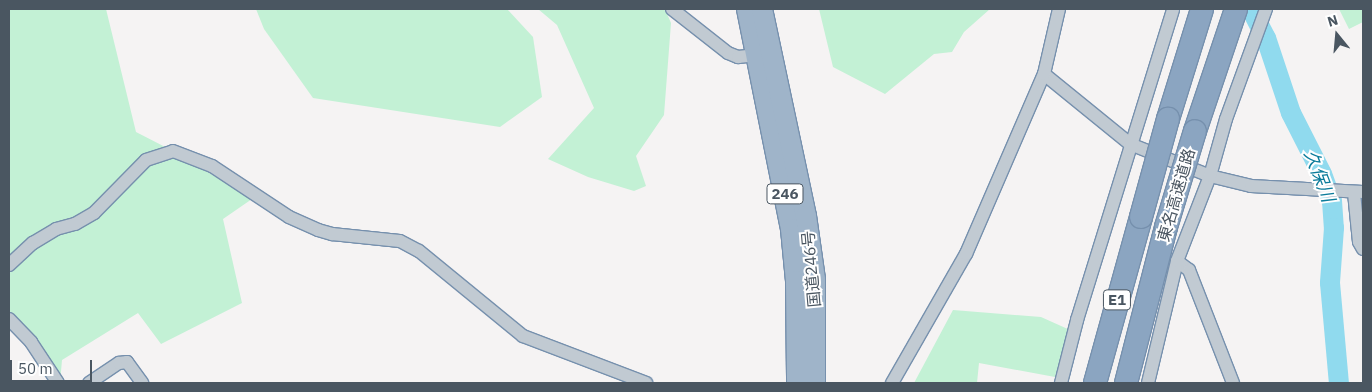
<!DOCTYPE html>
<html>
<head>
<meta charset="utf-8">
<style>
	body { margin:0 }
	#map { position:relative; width:1372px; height:392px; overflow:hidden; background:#f5f3f3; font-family:"IBM Plex Sans","Noto Sans JP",sans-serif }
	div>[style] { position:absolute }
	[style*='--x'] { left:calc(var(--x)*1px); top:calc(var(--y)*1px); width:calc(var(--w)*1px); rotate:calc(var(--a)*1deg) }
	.green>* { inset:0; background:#c3f1d5 }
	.river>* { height:20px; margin:-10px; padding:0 10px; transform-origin:10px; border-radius:10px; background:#90daee }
	.roads { filter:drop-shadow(1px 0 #7690ad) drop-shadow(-1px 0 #7690ad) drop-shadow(0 1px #7690ad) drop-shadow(0 -1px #7690ad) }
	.minor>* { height:12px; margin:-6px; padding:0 6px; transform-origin:6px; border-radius:6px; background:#c1cad2 }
	.trunk>* { height:20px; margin:-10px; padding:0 10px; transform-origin:10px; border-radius:10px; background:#9fb4c9 }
	.motorway>* { height:22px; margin:-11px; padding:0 11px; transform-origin:11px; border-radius:11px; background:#8ba5c1 }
	.bridges { filter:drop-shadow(1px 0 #7690ad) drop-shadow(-1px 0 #7690ad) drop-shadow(0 1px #7690ad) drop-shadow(0 -1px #7690ad) }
	.motorway-bridge>* { height:22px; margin:-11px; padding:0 11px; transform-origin:11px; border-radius:11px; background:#8ba5c1 }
	span { translate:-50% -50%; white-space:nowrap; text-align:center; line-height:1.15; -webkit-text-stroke:4px #fff; paint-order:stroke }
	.shield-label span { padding:1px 4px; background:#fff; border:1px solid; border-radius:4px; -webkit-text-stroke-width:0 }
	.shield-label { font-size:15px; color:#4a5661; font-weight:700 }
	.street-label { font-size:16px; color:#4a5661 }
	.water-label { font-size:18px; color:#0c7c9b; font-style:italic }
	.frame { position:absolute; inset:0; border:10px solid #4a5661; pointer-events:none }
	.north { position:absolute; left:1312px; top:10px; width:50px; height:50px; -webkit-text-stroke:4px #fff; paint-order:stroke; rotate:343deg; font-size:14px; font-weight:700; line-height:20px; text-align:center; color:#4a5661 }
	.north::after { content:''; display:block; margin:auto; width:18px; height:22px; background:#4a5661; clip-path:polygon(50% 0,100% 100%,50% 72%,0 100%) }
	.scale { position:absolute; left:10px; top:360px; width:82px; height:22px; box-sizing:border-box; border:2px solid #4a5661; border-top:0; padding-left:6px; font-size:15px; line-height:18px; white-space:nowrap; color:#4a5661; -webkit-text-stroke:4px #fff; paint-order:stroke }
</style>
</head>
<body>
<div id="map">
	<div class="green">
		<i style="clip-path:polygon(9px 9px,106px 9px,136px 132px,173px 151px,252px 199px,223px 219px,242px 303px,161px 344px,138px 313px,62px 360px,60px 383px,9px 314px)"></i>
		<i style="clip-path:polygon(256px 9px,507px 9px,533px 37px,542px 97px,500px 127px,313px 98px,264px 29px)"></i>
		<i style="clip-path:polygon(538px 9px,665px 9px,671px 23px,664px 115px,636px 156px,646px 186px,634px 191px,588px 177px,548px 159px,594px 108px,557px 25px)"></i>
		<i style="clip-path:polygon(819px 9px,990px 9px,964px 32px,952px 52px,934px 54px,885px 94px,833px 67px)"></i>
		<i style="clip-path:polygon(1339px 9px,1363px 9px,1363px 22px,1349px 29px)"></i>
		<i style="clip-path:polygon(953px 310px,1041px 317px,1070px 330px,1055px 377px,979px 363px,977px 383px,914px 383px)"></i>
	</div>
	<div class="river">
		<i style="--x:1251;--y:9;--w:33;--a:63"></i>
		<i style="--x:1266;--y:38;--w:79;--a:71.6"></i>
		<i style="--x:1291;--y:113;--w:68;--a:63.1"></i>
		<i style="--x:1322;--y:174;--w:29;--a:70"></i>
		<i style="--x:1332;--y:201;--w:27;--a:86"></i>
		<i style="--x:1334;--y:228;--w:55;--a:94.2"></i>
		<i style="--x:1330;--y:283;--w:100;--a:84.9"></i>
	</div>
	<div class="roads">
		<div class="minor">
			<i style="--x:672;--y:9;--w:71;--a:38.2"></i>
			<i style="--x:728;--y:53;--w:11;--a:22"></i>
			<i style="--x:738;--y:57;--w:19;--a:-6"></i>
			<i style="--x:1044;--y:74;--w:111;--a:39.1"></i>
			<i style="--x:1130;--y:144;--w:86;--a:21.8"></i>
			<i style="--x:1210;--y:176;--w:42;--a:13.7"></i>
			<i style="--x:1251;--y:186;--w:112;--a:3.1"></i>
			<i style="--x:1354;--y:193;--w:49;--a:84.2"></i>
			<i style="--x:1359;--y:242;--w:8;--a:60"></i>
			<i style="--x:1177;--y:261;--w:15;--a:37"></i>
			<i style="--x:1189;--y:270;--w:121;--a:68.7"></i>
			<i style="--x:9;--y:265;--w:33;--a:-43"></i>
			<i style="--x:33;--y:243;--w:27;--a:-31"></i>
			<i style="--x:56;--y:229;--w:20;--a:-15"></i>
			<i style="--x:75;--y:224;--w:22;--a:-30"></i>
			<i style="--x:94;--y:213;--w:74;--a:-45.5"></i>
			<i style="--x:146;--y:160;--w:28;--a:-18"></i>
			<i style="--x:173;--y:151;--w:42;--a:21"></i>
			<i style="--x:212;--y:166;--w:92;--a:33.5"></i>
			<i style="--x:289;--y:217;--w:32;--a:24"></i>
			<i style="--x:318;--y:230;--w:15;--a:16"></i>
			<i style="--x:332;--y:234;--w:68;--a:5.9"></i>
			<i style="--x:400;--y:241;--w:21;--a:28"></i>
			<i style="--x:419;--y:251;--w:134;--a:39.3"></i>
			<i style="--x:523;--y:336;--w:132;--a:20.9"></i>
			<i style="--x:9;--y:319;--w:32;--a:46"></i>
			<i style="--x:31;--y:342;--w:49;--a:56.6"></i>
			<i style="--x:89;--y:383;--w:36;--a:-34"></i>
			<i style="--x:119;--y:363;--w:8;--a:-7"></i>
			<i style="--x:127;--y:362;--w:26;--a:54"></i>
			<i style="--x:892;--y:383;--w:149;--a:-60.2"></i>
			<i style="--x:966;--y:254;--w:196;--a:-66.6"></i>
			<i style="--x:1044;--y:74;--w:67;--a:-77"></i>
			<i style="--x:1061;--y:383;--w:65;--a:-75.7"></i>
			<i style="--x:1077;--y:320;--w:325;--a:-72.8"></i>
			<i style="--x:1148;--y:383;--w:125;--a:-76.6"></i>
			<i style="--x:1177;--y:261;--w:91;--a:-68.8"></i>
			<i style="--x:1210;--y:176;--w:59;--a:-74.3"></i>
			<i style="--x:1226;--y:119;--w:117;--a:-70"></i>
		</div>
		<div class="trunk">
			<i style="--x:747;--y:9;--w:224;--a:78.7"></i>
			<i style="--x:791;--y:229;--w:52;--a:84.5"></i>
			<i style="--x:796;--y:281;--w:102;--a:89.4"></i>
			<i style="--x:762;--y:9;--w:212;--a:78"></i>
			<i style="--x:806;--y:216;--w:64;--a:81.9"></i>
			<i style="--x:815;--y:279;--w:104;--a:90"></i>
		</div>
		<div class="motorway">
			<i style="--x:1168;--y:119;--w:115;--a:-72.8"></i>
			<i style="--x:1195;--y:131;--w:129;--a:-71.4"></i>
			<i style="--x:1095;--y:383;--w:172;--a:-74.5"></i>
			<i style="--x:1126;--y:383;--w:161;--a:-75.6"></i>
		</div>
	</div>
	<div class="bridges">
		<div class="motorway-bridge">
			<i style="--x:1141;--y:217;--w:102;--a:-74.6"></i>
			<i style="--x:1166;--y:227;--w:100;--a:-73.2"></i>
		</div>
	</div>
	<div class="shield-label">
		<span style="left:785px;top:194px">246</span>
		<span style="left:1117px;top:300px">E1</span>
	</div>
	<div class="street-label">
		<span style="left:1176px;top:195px;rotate:-74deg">東名高速道路</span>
		<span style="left:811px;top:269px;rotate:-95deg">国道246号</span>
	</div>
	<div class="water-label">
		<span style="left:1319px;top:176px;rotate:69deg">久保川</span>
	</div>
	<div class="frame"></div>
	<div class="north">N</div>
	<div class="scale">50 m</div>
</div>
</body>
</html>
